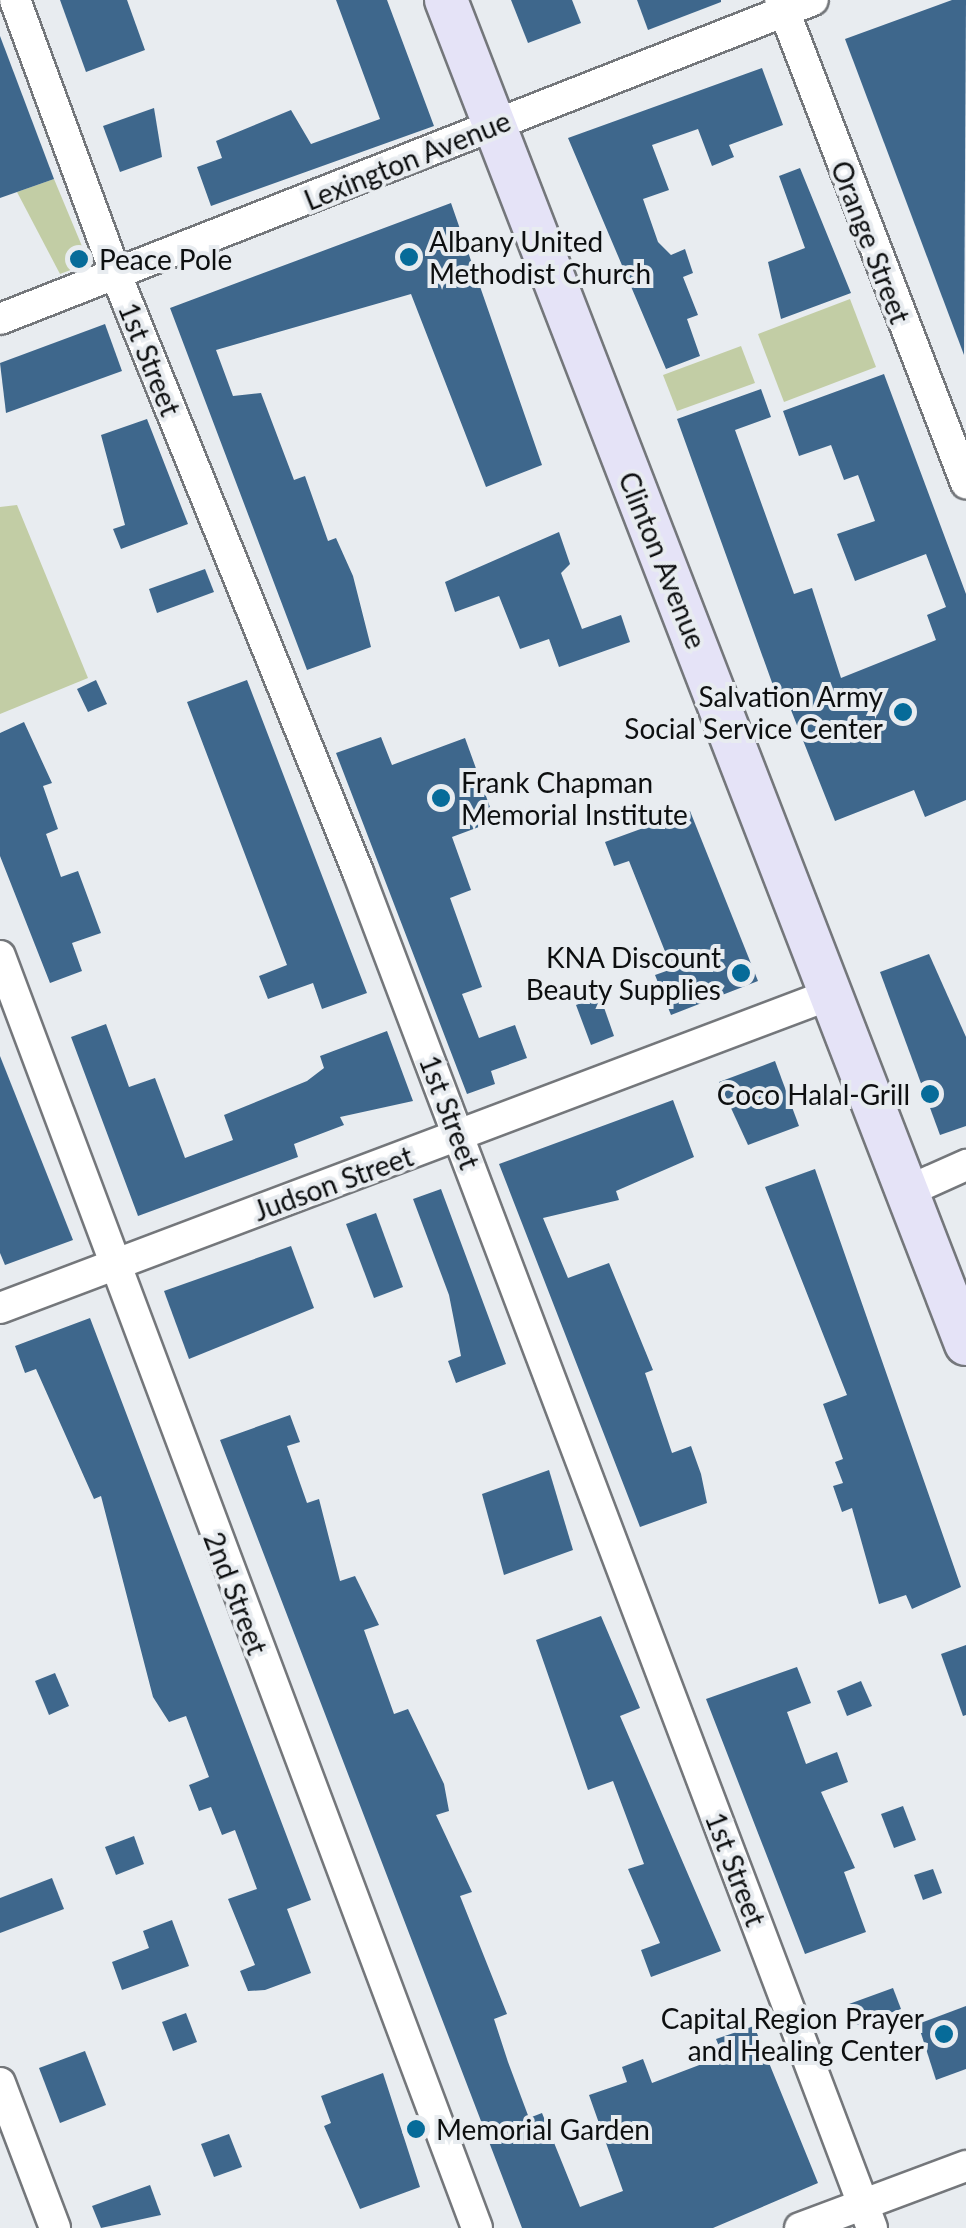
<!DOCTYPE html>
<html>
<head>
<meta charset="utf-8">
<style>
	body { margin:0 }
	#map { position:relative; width:966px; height:2228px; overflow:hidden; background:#e8ecf0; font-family:Lato,sans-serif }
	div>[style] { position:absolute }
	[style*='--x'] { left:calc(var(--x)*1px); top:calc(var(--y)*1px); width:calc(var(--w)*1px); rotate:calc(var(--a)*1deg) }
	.green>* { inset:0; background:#c2cda5 }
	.building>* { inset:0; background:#3e678c }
	.roads { filter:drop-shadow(2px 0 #74777b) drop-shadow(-2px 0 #74777b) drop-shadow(0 2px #74777b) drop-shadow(0 -2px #74777b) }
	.street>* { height:30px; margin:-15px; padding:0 15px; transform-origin:15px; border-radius:15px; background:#fff }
	.secondary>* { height:42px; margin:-21px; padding:0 21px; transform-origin:21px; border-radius:21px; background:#e5e3f7 }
	.dots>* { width:28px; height:28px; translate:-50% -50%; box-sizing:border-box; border:5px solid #e8ecf0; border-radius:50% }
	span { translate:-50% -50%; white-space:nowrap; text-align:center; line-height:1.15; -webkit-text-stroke:8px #e8ecf0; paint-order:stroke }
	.street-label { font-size:28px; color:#0d0f10 }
	.poi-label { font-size:28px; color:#0d0f10 }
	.left { translate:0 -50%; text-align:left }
	.right { translate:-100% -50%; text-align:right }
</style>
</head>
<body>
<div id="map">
	<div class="green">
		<i style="clip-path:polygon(54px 179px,89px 263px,60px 274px,17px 192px)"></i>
		<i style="clip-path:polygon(850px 299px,876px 367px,784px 402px,758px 334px)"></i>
		<i style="clip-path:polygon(741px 346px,755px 383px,677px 411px,663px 375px)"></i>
		<i style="clip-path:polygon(17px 505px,88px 678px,0 714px,0 507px)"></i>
	</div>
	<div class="building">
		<i style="clip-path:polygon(60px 0,127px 0,145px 50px,86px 72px)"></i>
		<i style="clip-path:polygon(336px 0,387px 0,434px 126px,211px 206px,197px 167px,222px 158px,216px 141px,291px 110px,311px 144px,380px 119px)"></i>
		<i style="clip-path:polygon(511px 0,572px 0,581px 23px,528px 43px)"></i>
		<i style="clip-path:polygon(637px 0,721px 0,721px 2px,648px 30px)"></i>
		<i style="clip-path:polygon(952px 0,966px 0,964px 355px,845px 39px)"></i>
		<i style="clip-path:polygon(0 36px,54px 179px,0 198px)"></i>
		<i style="clip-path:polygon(762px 68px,783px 125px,729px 145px,734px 157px,712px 166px,698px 129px,652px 145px,669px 190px,643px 199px,658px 242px,671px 255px,685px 249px,693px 273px,683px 277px,698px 315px,687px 319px,700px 356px,666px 369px,568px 138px)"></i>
		<i style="clip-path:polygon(154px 108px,162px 157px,120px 172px,103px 126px)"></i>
		<i style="clip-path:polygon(800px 168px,851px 293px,781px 319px,768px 262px,805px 248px,779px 176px)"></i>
		<i style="clip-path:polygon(451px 203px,542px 465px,486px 487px,411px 294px,216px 350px,233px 396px,261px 393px,294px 480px,305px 476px,328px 541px,336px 538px,353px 576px,371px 647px,307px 670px,170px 308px)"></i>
		<i style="clip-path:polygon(105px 324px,122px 371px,6px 413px,0 363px)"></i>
		<i style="clip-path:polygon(884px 374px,966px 594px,966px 800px,925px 817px,914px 790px,835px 821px,787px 700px,779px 702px,677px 419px,761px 389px,771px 417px,735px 430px,794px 594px,812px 588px,841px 678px,936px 640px,927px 615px,946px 607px,926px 554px,855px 581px,837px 534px,875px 521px,858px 475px,844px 480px,831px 445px,799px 456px,783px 411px)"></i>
		<i style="clip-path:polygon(147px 419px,188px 524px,121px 549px,113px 529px,125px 525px,101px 435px)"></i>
		<i style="clip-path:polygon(559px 532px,570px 564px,561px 573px,582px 629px,621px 615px,630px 642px,559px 667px,549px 639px,520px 649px,499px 596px,455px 612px,445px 582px)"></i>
		<i style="clip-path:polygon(205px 569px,214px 592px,157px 613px,149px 589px)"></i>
		<i style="clip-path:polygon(96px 680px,107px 704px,88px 712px,77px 689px)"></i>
		<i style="clip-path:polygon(247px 680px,367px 993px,322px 1009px,313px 983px,268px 999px,259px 976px,287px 965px,187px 702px)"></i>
		<i style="clip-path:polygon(24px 722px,52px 783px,43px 786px,58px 829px,46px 834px,61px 877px,78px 871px,101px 933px,72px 943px,82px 971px,50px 983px,0 856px,0 733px)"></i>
		<i style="clip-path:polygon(381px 737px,392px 765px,465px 738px,495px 821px,452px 837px,471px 890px,450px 898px,482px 987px,462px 994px,479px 1038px,515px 1025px,527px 1058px,491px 1071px,495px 1084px,467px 1094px,336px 753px)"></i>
		<i style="clip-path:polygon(690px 811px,758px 981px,671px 1015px,655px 975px,672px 969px,629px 861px,614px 866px,605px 842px)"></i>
		<i style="clip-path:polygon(929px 954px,966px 1037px,966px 1126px,940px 1135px,880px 972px)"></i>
		<i style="clip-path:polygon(600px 996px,614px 1036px,591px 1045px,576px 1005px)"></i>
		<i style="clip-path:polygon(106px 1024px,129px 1087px,155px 1078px,185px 1158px,233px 1140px,224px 1115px,307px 1081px,324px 1068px,320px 1056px,387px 1031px,413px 1101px,340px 1117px,344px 1125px,294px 1144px,298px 1157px,138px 1216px,71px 1037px)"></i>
		<i style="clip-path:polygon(0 1056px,73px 1240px,5px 1265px,0 1253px)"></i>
		<i style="clip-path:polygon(775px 1061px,799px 1126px,748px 1145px,719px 1082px)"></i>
		<i style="clip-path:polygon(673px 1100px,694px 1157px,616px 1191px,619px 1200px,543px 1218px,568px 1278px,609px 1263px,653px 1370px,645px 1373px,672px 1453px,691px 1446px,701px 1474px,707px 1503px,640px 1527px,499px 1164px)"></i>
		<i style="clip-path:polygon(815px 1169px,961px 1587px,912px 1609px,906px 1595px,879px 1604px,852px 1508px,842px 1512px,833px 1486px,843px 1483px,835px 1462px,843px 1459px,823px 1404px,847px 1395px,765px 1187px)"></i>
		<i style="clip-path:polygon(441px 1189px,506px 1364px,456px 1383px,448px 1361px,461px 1356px,449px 1295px,413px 1199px)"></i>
		<i style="clip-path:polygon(376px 1213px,403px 1287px,374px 1298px,346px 1224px)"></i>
		<i style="clip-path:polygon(291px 1246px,314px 1308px,189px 1359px,164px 1291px)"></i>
		<i style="clip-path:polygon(90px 1318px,311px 1900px,287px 1909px,311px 1973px,265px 1990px,248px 1991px,240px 1971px,255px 1965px,228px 1899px,257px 1889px,235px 1830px,222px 1835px,211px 1807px,199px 1811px,189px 1785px,209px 1777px,186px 1716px,169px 1722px,153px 1697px,101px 1496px,94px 1499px,36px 1369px,25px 1373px,15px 1346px)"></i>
		<i style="clip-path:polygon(290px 1415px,300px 1442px,287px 1446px,307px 1503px,319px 1499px,340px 1581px,355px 1576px,379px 1625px,364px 1630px,394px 1714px,408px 1709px,444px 1784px,449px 1811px,436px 1815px,472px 1892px,460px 1896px,507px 2014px,494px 2019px,508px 2062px,529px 2118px,542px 2113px,580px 2207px,623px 2191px,589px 2095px,627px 2082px,622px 2067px,643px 2059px,652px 2083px,723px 2056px,716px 2039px,754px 2026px,818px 2183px,713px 2228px,522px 2228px,220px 1440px)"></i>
		<i style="clip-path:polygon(549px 1470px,573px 1550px,504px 1575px,482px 1494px)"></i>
		<i style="clip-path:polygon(601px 1616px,640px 1708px,620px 1716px,721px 1951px,651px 1977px,641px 1950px,660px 1943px,628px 1869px,644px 1864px,613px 1781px,588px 1790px,536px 1640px)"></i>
		<i style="clip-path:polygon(966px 1645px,966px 1715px,963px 1716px,941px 1654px)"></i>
		<i style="clip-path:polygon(797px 1667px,811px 1703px,787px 1712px,806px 1764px,837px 1752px,848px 1782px,821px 1792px,855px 1868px,844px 1872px,866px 1932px,805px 1954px,706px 1699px)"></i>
		<i style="clip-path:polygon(55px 1673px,69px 1706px,49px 1715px,35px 1681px)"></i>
		<i style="clip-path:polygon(861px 1681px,872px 1706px,847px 1716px,837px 1691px)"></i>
		<i style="clip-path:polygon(903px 1806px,916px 1840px,894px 1848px,881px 1814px)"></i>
		<i style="clip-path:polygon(134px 1836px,144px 1864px,116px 1875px,105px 1847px)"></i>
		<i style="clip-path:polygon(933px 1869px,942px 1893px,923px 1900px,914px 1875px)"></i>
		<i style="clip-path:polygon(52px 1878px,64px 1909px,0 1933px,0 1898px)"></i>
		<i style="clip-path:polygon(172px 1920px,189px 1966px,122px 1990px,112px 1962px,149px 1948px,143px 1931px)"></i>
		<i style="clip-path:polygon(893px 1988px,901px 2009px,857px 2025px,849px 2004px)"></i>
		<i style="clip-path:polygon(966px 2006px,966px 2069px,936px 2080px,918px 2024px)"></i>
		<i style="clip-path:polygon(186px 2013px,197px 2042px,173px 2051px,162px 2022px)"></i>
		<i style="clip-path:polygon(85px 2051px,106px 2105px,60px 2123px,39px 2068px)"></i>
		<i style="clip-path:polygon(383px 2073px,420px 2187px,360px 2209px,324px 2126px,331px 2123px,321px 2096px)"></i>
		<i style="clip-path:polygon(229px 2134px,242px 2167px,214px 2177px,201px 2144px)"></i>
		<i style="clip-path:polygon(150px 2185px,161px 2215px,101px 2228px,92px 2206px)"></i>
	</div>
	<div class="roads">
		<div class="street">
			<i style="--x:15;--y:0;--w:295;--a:69.8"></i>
			<i style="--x:117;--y:277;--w:642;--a:67.95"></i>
			<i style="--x:358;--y:872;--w:1450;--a:69.24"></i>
			<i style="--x:780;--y:0;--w:518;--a:68.94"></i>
			<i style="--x:0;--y:319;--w:873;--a:-21.42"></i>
			<i style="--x:0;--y:956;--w:1358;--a:69.44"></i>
			<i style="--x:908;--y:1191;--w:64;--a:-24.1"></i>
			<i style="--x:0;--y:1308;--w:892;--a:-20.69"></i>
			<i style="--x:0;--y:2083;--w:155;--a:69.2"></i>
			<i style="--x:800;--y:2228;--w:177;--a:-20.5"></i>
		</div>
		<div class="secondary">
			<i style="--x:446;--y:0;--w:1441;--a:68.85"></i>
		</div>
	</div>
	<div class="dots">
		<i style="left:409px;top:257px;background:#066b99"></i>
		<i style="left:79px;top:259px;background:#066b99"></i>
		<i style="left:903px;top:712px;background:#066b99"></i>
		<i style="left:441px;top:798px;background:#066b99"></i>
		<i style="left:741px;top:973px;background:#066b99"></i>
		<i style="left:930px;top:1094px;background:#066b99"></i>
		<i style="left:944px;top:2034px;background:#066b99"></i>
		<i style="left:416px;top:2129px;background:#066b99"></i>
	</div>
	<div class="street-label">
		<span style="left:407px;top:160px;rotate:-22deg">Lexington Avenue</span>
		<span style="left:871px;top:242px;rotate:69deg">Orange Street</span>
		<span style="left:150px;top:359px;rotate:68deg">1st Street</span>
		<span style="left:663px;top:560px;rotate:68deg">Clinton Avenue</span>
		<span style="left:450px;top:1112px;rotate:69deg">1st Street</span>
		<span style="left:333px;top:1183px;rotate:-20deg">Judson Street</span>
		<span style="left:236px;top:1593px;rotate:69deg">2nd Street</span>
		<span style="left:736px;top:1869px;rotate:69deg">1st Street</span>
	</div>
	<div class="poi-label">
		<span class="left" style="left:429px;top:257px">Albany United<br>Methodist Church</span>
		<span class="left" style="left:99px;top:259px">Peace Pole</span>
		<span class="right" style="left:883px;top:712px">Salvation Army<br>Social Service Center</span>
		<span class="left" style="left:461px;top:798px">Frank Chapman<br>Memorial Institute</span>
		<span class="right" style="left:721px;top:973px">KNA Discount<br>Beauty Supplies</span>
		<span class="right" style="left:910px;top:1094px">Coco Halal-Grill</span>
		<span class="right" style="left:924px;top:2034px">Capital Region Prayer<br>and Healing Center</span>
		<span class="left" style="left:436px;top:2129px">Memorial Garden</span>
	</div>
</div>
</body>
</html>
